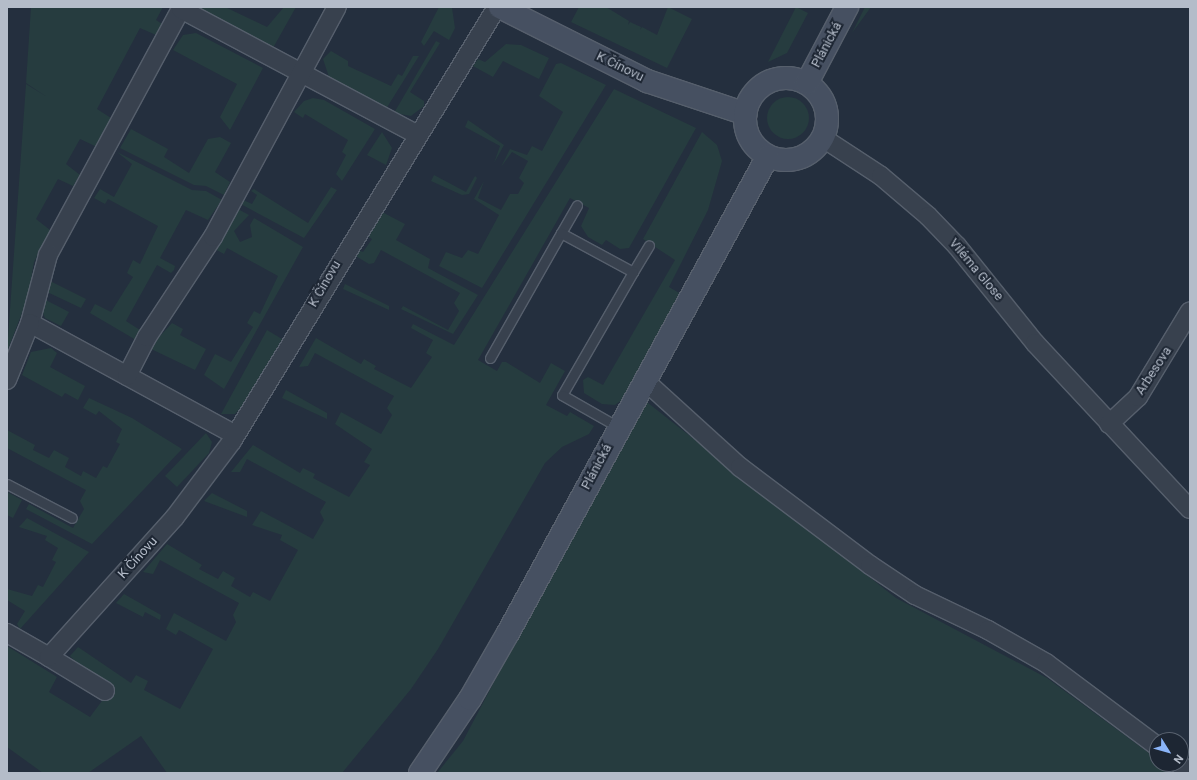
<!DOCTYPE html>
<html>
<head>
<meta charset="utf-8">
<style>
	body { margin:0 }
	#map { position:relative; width:1197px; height:780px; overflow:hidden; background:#242f3e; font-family:Roboto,sans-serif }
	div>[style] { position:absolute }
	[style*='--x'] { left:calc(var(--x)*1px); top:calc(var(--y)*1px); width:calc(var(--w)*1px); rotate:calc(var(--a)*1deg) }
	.green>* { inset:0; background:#263c3f }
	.round { border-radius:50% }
	.roads { filter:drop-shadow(1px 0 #565f6c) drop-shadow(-1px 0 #565f6c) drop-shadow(0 1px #565f6c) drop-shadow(0 -1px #565f6c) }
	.lane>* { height:9px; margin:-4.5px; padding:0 4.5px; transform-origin:4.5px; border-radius:4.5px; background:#38414e }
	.street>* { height:18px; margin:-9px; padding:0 9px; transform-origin:9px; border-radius:9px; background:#38414e }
	.secondary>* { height:22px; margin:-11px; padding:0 11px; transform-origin:11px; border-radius:11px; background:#465061 }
	.secondary>.ring { margin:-11px; padding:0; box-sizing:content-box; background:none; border:22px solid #465061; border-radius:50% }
	span { translate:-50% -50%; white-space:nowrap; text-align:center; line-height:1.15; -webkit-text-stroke:4px #1d2633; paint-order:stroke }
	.street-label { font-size:13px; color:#b4bcc9 }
	.frame { position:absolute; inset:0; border:8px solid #b4bcc9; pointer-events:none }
	.north { position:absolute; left:1149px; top:732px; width:40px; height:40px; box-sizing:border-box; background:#1d2633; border:1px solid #59626f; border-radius:50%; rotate:127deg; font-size:11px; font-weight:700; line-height:16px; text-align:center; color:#b4bcc9 }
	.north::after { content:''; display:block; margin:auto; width:14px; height:18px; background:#8ab4f8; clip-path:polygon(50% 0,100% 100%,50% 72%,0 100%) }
</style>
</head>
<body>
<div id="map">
	<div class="green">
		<i style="clip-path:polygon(31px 7px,163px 7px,156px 20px,162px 24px,156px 35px,140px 28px,97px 109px,111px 118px,97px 147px,80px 139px,66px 164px,80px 175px,73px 186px,58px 179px,36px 219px,50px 230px,34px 262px,28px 297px,7px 352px,26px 84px,47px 97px,26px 83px)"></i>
		<i style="clip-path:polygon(198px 7px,225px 7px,267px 27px,284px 7px,296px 7px,273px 48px)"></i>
		<i style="clip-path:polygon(439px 7px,452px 8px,455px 28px,449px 40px,434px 31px,424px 46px,421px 42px)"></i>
		<i style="clip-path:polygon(579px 7px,606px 7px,629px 21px,628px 25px,630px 22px,641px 27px,640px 30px,642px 27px,657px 35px,668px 7px,692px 19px,667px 68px,571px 22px)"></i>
		<i style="clip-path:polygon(796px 7px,808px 13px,787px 53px,768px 62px)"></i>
		<i style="clip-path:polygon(865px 7px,871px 7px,852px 33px)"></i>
		<i style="clip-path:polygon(196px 33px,263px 68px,230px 130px,220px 117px,237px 84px,173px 50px,183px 35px)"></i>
		<i style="clip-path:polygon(436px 41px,440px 43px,410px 92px,424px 101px,424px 106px,411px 116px,394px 113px)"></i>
		<i style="clip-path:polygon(506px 44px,521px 45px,549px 58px,539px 79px,503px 61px,493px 77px,473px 66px,478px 59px,485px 62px)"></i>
		<i style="clip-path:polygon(331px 51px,348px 61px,348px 66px,391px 86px,398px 74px,402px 76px,413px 56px,419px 56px,386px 109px,329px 77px,323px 59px)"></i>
		<i style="clip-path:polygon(561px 63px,606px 85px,482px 288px,439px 266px,446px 252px,462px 258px,468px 250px,478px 254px,499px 215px,474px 199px,484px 181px,478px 198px,501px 210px,510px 194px,518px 194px,524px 183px,519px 178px,528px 161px,512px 152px,501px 167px,510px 149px,527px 155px,532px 146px,542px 151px,563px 112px,539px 96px,556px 64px)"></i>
		<i style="clip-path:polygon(614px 89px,696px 128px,629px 248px,620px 249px,606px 240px,602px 245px,588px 237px,581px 226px,589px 208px,570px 198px,478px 360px,497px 371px,502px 362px,506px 362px,540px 383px,551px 363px,565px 371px,546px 405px,567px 416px,570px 412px,594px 426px,589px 434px,562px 447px,545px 463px,438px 649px,411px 689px,342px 773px,167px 773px,141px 736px,88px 773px,43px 773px,7px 747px,7px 646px,57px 677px,49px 692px,90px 717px,113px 686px,76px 662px,70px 656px,78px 647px,131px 683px,136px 675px,148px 681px,144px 690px,180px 709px,213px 649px,179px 630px,176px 635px,166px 629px,174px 613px,226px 641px,236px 622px,233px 615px,239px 603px,160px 560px,153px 574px,143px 572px,167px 544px,202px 565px,199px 569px,218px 579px,223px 571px,235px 578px,231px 586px,250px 597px,253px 592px,270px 601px,298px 550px,280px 540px,282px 535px,252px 525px,261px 511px,313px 539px,324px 520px,320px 512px,326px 502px,247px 459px,240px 472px,231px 472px,253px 445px,300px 473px,303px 468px,315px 474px,313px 478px,349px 497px,370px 465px,364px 462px,372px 449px,335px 424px,341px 412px,381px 434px,392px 415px,387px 408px,394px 396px,315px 353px,308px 366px,299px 367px,316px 338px,361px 364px,364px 359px,376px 366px,374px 369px,411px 388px,432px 357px,426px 353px,433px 340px,411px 328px,413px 324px,454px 345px)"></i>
		<i class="round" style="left:767px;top:97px;width:42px;height:42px"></i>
		<i style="clip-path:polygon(313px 98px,324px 100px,375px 129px,342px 181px,336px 174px,346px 155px,342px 152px,348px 140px,305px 114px,303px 118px,294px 112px,304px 101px)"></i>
		<i style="clip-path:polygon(468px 120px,504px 145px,494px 163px,500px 146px,465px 127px)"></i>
		<i style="clip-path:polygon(131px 129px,168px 149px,164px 157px,189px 173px,208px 139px,220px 137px,231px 143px,215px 172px,230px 182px,224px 195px,206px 186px,194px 185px,120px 148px)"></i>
		<i style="clip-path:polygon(382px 132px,392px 148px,386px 165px,367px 155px)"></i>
		<i style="clip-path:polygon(702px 132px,717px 145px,722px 161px,708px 210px,669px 287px,681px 294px,623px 399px,615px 405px,602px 404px,584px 393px,583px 380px,588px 377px,603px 385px,675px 260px,643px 239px)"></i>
		<i style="clip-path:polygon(117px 152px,192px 190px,206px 191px,222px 200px,208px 220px,186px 210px,160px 258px,175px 266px,174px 270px,171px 273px,157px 265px,126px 321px,140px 330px,136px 340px,90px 313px,95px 304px,111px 312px,133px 277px,127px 273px,133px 260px,140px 264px,158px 226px,108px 199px,105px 204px,94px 198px,100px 189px,114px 197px,132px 164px)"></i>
		<i style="clip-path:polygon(434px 175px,466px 192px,475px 176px,477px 178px,469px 194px,462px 195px,431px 181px)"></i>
		<i style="clip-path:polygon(331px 187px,337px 190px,304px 238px,237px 202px,239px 198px,252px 204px,257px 195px,251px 191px,254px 189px,308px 223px)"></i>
		<i style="clip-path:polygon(234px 207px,249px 215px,234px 231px,240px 242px,252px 237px,250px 225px,254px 218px,303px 247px,224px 389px,204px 375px,215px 354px,231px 362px,253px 327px,247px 323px,254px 311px,260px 314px,278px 276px,227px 248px,224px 254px,213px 248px)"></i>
		<i style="clip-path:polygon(382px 212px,405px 224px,396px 240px,430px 259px,428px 268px,478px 295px,453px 334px,401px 309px,403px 306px,448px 330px,459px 311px,454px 303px,460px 293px,381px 250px,374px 263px,369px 264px,354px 255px,358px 250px,363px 252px,372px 239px,367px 236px)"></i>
		<i style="clip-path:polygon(50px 281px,86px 299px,81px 308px,45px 291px)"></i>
		<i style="clip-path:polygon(345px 284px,389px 306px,389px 310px,343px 289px)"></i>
		<i style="clip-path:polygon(42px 298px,69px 312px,61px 326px,45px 318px,41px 309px)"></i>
		<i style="clip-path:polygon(172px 323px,183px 329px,180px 335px,206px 349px,195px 370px,149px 348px)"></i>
		<i style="clip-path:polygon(267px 330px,282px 339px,251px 396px,235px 414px,221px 414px)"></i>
		<i style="clip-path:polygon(51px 348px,57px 353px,50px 367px,85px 386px,78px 400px,65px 393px,62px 397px,22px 375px,31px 352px)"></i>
		<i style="clip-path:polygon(286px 390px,327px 413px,327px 419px,282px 398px)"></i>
		<i style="clip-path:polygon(89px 398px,132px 418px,182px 449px,92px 544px,26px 509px,29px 504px,73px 528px,84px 509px,80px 501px,86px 490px,7px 448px,7px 430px,35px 445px,33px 450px,49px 458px,54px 450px,69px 458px,65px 467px,81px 476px,83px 471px,96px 478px,103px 466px,107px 468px,120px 444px,116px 442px,122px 429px,99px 411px,96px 415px,83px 408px)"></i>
		<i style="clip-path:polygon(643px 399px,896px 598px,1047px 678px,1157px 759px,1157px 764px,1164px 764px,1176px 773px,437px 773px,463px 741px)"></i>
		<i style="clip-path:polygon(206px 433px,212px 442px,209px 453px,177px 487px,165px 476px)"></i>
		<i style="clip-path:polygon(7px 492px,22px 500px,13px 518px,7px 515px)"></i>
		<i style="clip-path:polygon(212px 493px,247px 511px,247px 517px,204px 501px)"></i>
		<i style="clip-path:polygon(27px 518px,89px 552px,20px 629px,17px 624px,25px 611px,7px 600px,7px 589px,32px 596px,38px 585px,43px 587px,56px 562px,52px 560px,58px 548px,45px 540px,47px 536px,19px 527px)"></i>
		<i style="clip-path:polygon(124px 594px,161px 615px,160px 620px,145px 612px,143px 617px,116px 603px)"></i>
	</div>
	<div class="roads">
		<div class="lane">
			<i style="--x:561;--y:233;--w:32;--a:-60"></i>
			<i style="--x:633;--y:272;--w:31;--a:-59"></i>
			<i style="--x:490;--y:358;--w:144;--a:-60.4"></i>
			<i style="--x:561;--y:233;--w:82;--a:28.4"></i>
			<i style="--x:633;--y:272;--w:142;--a:120"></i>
			<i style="--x:562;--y:395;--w:64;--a:29.7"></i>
			<i style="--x:7;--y:484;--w:73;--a:27.6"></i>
		</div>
		<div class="street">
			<i style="--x:182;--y:7;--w:282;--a:118.4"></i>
			<i style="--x:48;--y:255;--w:70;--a:104.8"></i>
			<i style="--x:30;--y:323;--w:234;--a:28.6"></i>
			<i style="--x:181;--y:9;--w:266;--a:28"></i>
			<i style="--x:823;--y:138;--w:69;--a:33.2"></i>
			<i style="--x:881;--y:176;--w:62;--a:40.4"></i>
			<i style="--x:928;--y:216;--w:42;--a:46"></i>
			<i style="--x:957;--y:246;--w:124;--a:51.2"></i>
			<i style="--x:1035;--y:343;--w:227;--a:47"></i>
			<i style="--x:127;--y:376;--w:44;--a:-62.9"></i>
			<i style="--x:147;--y:337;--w:120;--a:-56.6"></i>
			<i style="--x:213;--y:237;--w:261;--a:-61.7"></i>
			<i style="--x:7;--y:380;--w:61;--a:-68"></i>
			<i style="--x:644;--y:380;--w:130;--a:42.2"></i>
			<i style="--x:740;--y:467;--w:163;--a:37"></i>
			<i style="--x:870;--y:565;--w:54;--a:33.7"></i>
			<i style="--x:915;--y:595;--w:81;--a:25.6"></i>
			<i style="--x:988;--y:630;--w:67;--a:29.6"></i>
			<i style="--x:1046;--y:663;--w:139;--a:36.8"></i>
			<i style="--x:1109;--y:424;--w:40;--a:-43"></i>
			<i style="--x:1138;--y:397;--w:100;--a:-58.8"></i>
			<i style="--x:7;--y:633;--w:48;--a:29.7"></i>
			<i style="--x:105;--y:691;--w:66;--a:-148.7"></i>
			<i style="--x:49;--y:657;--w:188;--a:-48"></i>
			<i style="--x:175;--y:517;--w:95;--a:-53.1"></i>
			<i style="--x:232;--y:441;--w:509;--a:-58.59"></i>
			<i style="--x:1179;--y:764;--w:14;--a:39"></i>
		</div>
		<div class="secondary">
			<i style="--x:500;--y:7;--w:165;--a:26.7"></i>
			<i style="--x:647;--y:81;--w:104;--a:18.4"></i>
			<i class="ring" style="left:745px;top:78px;width:60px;height:60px"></i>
			<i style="--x:807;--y:83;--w:86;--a:-62.2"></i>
			<i style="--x:420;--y:773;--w:89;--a:-56"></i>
			<i style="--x:470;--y:699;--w:76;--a:-60.1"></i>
			<i style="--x:508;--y:633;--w:543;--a:-61.41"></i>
		</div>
	</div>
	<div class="street-label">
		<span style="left:827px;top:45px;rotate:-62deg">Plánická</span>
		<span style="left:620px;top:67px;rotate:26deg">K Čínovu</span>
		<span style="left:976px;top:270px;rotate:50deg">Viléma Glose</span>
		<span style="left:325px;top:284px;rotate:-60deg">K Čínovu</span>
		<span style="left:1154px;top:371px;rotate:-57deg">Arbesova</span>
		<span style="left:597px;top:467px;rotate:-62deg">Plánická</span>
		<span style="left:138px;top:558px;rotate:-48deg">K Čínovu</span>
	</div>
	<div class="frame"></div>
	<div class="north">N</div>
</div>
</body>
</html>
